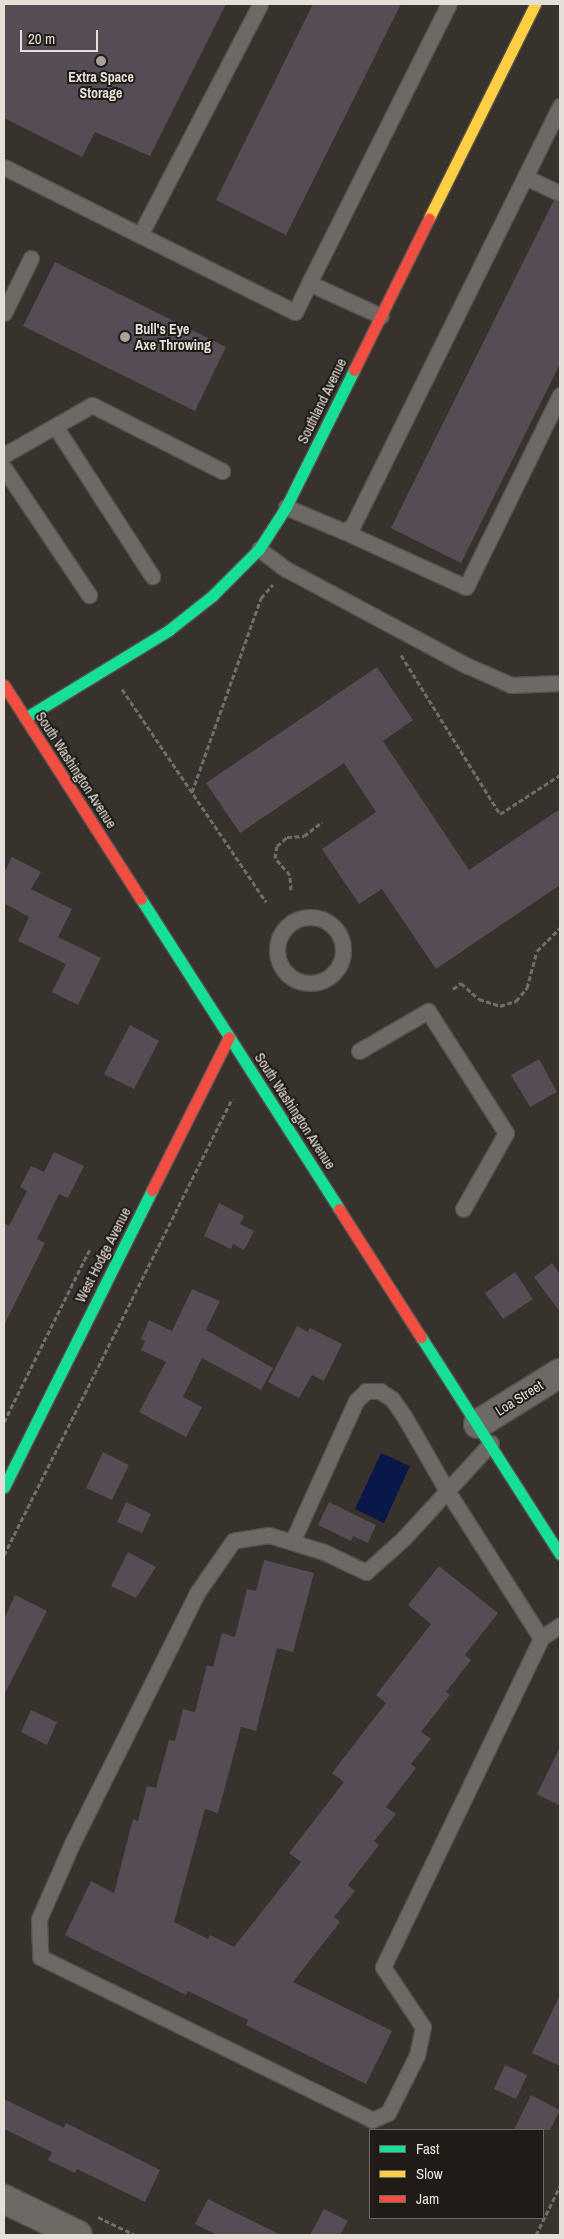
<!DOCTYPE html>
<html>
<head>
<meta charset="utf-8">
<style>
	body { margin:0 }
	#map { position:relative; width:564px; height:2239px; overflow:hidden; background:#37322c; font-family:"Archivo Narrow",sans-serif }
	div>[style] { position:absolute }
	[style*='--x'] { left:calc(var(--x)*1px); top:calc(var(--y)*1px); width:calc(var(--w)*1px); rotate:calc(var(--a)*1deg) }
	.water>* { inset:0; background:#091849 }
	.building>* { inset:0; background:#564c56 }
	.path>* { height:3px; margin-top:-1.5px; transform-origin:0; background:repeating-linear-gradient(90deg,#716d68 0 5px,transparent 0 7.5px) }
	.roads { filter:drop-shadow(1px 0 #55514c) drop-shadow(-1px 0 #55514c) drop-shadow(0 1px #55514c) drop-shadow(0 -1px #55514c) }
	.lane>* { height:15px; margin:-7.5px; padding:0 7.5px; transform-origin:7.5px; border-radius:7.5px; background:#6d6964 }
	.lane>.ring { margin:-7.5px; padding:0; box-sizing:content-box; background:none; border:15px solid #6d6964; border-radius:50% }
	.street>* { height:28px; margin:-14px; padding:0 14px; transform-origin:14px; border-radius:14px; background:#6d6964 }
	.fast>* { height:11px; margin:-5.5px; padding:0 5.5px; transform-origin:5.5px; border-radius:5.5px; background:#16e098 }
	.slow>* { height:11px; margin:-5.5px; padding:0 5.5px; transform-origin:5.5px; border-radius:5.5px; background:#ffcf43 }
	.jam>* { height:11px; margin:-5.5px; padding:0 5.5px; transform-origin:5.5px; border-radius:5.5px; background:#f24e42 }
	.dots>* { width:14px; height:14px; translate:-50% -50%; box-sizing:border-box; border:2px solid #201b16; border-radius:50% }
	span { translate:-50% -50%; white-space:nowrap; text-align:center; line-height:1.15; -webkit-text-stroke:4px #201b16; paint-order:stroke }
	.poi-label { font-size:14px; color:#e5dfd7; font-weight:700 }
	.left { translate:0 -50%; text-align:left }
	.street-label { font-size:14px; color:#e5dfd7 }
	.frame { position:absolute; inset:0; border:5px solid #e5dfd7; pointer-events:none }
	.legend { position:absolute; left:369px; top:2129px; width:175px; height:90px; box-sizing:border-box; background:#201b16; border:1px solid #6f6963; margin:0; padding:6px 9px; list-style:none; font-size:15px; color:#e5dfd7 }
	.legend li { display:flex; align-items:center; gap:10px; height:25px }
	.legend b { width:25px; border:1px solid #6f6963 }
	.scale { position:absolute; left:20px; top:30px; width:78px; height:22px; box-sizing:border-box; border:2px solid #e5dfd7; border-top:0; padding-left:6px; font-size:15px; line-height:18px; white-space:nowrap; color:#e5dfd7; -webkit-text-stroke:4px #201b16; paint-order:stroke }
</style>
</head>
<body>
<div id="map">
	<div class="water">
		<i style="clip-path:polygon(381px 1453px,410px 1466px,384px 1523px,355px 1509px)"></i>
	</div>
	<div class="building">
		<i style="clip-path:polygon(4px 4px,226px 4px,150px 156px,95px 132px,82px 157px,4px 118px)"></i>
		<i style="clip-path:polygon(313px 4px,401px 4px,286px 235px,216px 200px)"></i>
		<i style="clip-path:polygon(554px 200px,560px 202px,560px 364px,461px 563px,391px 528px)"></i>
		<i style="clip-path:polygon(55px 262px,226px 347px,195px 411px,23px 326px)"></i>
		<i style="clip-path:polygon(377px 667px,413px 720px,383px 741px,469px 870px,560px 809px,560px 885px,436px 969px,382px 889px,359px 904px,322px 849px,376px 812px,344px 763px,240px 833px,206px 783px)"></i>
		<i style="clip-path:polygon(12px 857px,41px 872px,31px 889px,72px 909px,58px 937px,101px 958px,78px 1005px,52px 992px,66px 964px,18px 941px,29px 917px,4px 903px,4px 873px)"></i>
		<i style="clip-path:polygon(130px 1025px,159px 1041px,134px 1089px,104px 1074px)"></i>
		<i style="clip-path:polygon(539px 1059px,557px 1092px,530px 1107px,511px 1075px)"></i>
		<i style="clip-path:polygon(54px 1152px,84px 1166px,68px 1198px,59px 1194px,37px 1239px,45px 1243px,4px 1325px,4px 1223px,9px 1226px,27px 1191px,20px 1187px,31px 1166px,44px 1172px)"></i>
		<i style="clip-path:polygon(219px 1203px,244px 1216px,240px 1224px,254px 1231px,244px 1250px,233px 1244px,231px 1249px,204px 1236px)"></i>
		<i style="clip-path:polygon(552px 1263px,560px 1274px,560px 1312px,534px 1277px)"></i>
		<i style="clip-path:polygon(515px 1272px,533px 1299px,503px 1319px,485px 1293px)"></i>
		<i style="clip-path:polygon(192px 1289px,220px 1301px,206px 1330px,273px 1368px,261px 1390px,202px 1358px,183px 1397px,202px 1407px,186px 1437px,139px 1412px,166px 1362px,141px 1350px,145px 1341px,141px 1339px,149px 1320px,172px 1331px)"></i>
		<i style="clip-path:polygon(297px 1326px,308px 1332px,310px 1328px,342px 1344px,324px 1381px,312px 1375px,299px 1398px,268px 1382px)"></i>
		<i style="clip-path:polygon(103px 1452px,129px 1465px,112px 1500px,86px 1488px)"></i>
		<i style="clip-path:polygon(126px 1502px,151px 1514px,142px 1533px,117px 1522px)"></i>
		<i style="clip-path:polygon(329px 1502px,376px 1525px,368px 1543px,353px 1536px,351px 1541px,318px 1525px)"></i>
		<i style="clip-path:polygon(128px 1552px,156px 1567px,136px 1598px,111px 1586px)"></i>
		<i style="clip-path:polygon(264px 1560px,314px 1573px,293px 1652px,277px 1648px,256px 1731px,241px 1727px,218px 1813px,205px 1809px,174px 1922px,208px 1939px,210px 1935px,234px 1947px,301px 1862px,289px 1853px,344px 1782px,332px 1773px,386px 1703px,376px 1695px,431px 1624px,408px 1605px,439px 1566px,498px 1613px,465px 1655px,471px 1660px,446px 1692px,450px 1695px,421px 1732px,431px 1739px,411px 1764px,416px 1768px,386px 1807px,396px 1814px,374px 1841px,379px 1845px,348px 1885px,355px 1891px,334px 1917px,340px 1922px,293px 1982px,392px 2031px,366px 2084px,246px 2025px,248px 2020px,188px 1991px,186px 1995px,65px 1935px,91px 1881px,114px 1893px,133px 1819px,138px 1821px,147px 1786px,156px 1788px,169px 1740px,175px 1741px,183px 1709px,195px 1712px,207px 1665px,213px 1667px,222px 1633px,235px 1637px,247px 1589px,256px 1591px)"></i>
		<i style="clip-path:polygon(15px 1595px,47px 1611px,4px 1695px,4px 1619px)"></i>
		<i style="clip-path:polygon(31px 1710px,57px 1722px,47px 1745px,21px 1732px)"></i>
		<i style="clip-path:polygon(560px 1747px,560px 1806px,537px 1794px)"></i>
		<i style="clip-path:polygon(560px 1995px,560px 2066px,532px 2053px)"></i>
		<i style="clip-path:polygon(505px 2065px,527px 2075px,516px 2099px,494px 2089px)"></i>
		<i style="clip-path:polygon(531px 2095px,560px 2110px,550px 2130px,514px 2130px)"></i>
		<i style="clip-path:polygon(4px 2099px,64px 2128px,66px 2123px,160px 2170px,145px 2202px,77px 2169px,75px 2173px,48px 2160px,52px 2152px,4px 2129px)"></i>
		<i style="clip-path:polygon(208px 2199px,281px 2235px,217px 2235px,195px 2224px)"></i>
		<i style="clip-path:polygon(324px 2209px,348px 2221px,340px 2235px,310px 2235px)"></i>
	</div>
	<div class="path">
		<i style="--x:401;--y:655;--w:187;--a:58.1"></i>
		<i style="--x:500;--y:814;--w:72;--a:-33"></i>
		<i style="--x:122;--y:689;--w:257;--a:55.9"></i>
		<i style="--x:192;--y:792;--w:206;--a:-70.4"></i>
		<i style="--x:261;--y:598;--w:18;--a:-49"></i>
		<i style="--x:291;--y:890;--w:15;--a:-94"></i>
		<i style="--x:290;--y:875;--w:23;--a:-131"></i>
		<i style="--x:275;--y:858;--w:12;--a:-81"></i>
		<i style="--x:277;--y:846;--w:13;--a:-42"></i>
		<i style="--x:287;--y:837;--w:17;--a:-3"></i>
		<i style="--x:304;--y:836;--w:23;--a:-38"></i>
		<i style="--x:453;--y:989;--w:10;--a:-37"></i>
		<i style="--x:461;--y:983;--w:24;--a:42"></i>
		<i style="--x:479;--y:999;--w:22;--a:18"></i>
		<i style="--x:500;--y:1006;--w:17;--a:-17"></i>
		<i style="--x:516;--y:1001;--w:17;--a:-50"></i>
		<i style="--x:527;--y:988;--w:38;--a:-75"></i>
		<i style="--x:537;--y:951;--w:33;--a:-45"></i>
		<i style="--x:4;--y:1422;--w:193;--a:-63.6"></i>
		<i style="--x:4;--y:1555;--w:510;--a:-63.43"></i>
		<i style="--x:98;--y:2217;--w:41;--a:25.9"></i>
		<i style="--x:536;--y:2235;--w:55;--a:-63.9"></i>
	</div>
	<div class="roads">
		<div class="lane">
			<i style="--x:4;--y:167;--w:152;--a:26.6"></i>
			<i style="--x:140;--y:235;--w:260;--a:-62.5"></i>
			<i style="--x:525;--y:177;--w:38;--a:25"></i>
			<i style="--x:140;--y:235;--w:173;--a:26.4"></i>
			<i style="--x:295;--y:312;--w:32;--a:-64"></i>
			<i style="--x:4;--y:313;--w:61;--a:-63.9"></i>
			<i style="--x:381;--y:316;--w:79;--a:-155.4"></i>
			<i style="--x:309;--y:283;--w:312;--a:-63.4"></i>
			<i style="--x:55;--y:426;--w:179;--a:57.1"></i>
			<i style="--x:4;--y:455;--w:101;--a:-29.6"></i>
			<i style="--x:92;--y:405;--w:146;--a:26.9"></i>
			<i style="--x:4;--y:468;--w:153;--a:56.2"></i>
			<i style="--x:286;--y:507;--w:62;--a:22.8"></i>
			<i style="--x:343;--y:531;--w:10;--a:-24"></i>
			<i style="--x:352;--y:527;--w:470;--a:-63.7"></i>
			<i style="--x:343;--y:531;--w:135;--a:24.5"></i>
			<i style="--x:466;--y:587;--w:214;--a:-63.9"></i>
			<i style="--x:259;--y:549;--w:34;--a:37"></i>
			<i style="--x:286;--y:569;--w:206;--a:28.1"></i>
			<i style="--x:468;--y:666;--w:47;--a:23.8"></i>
			<i style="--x:511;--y:685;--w:49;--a:-2.3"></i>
			<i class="ring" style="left:277px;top:917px;width:51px;height:51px"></i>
			<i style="--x:359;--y:1051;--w:80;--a:-30.1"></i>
			<i style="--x:428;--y:1011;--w:145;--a:57.4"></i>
			<i style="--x:506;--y:1133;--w:87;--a:119.5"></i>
			<i style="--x:491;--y:1443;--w:129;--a:132.5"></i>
			<i style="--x:404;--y:1538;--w:51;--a:138.2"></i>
			<i style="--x:366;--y:1572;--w:47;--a:-154.5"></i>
			<i style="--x:324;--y:1552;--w:58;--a:-162.8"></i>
			<i style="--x:269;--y:1535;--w:36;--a:171"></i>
			<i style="--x:233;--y:1541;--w:63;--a:124.7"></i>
			<i style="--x:197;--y:1593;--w:283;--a:116.5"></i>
			<i style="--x:71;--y:1846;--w:80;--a:113.7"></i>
			<i style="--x:39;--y:1919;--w:38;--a:88"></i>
			<i style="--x:40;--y:1957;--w:370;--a:26.1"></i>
			<i style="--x:372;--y:2120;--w:17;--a:-24"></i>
			<i style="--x:388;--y:2113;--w:65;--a:-63.4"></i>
			<i style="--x:417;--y:2055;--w:29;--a:-78"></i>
			<i style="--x:423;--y:2027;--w:72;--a:-123.7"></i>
			<i style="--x:383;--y:1967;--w:365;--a:-64.3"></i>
			<i style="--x:541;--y:1638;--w:23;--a:-34"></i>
			<i style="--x:292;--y:1542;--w:155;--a:-65.6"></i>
			<i style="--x:356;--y:1401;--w:14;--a:-45"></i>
			<i style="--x:366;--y:1391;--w:14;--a:0"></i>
			<i style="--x:380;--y:1391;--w:14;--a:34"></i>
			<i style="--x:392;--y:1399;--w:21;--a:55"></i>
			<i style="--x:404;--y:1416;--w:84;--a:60.1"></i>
			<i style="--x:446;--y:1489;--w:177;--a:57.5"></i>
		</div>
		<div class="street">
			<i style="--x:478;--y:1424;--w:97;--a:-31.9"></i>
			<i style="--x:4;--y:2199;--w:82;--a:25.9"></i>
		</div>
		<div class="fast">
			<i style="--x:25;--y:718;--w:169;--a:-31.4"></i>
			<i style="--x:169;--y:630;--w:55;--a:-38.3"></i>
			<i style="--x:212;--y:596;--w:66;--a:-45"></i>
			<i style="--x:259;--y:549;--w:50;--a:-57.3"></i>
			<i style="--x:286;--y:507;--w:153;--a:-63.6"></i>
			<i style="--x:141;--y:899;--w:368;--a:57.4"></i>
			<i style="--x:421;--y:1337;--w:258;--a:57.4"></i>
			<i style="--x:4;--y:1487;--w:332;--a:-63.5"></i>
		</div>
		<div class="slow">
			<i style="--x:429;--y:218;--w:239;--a:-63.6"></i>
		</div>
		<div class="jam">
			<i style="--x:354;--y:370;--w:169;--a:-63.7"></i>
			<i style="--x:4;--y:685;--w:254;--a:57.4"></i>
			<i style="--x:152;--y:1190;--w:171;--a:-63.3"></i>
			<i style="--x:339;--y:1209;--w:152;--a:57.4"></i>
		</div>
	</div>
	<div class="dots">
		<i style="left:101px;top:61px;background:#a8a29b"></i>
		<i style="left:125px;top:337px;background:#a8a29b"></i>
	</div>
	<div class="poi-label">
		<span style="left:101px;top:85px">Extra Space<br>Storage</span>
		<span class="left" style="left:135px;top:337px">Bull's Eye<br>Axe Throwing</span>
	</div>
	<div class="street-label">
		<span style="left:322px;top:401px;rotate:-64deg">Southland Avenue</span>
		<span style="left:76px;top:770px;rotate:57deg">South Washington Avenue</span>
		<span style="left:295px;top:1111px;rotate:57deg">South Washington Avenue</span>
		<span style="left:103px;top:1255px;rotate:-63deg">West Hodge Avenue</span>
		<span style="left:519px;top:1398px;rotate:-32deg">Loa Street</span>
	</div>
	<div class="frame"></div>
	<ul class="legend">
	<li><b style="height:6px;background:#16e098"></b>Fast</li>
	<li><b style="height:6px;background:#ffcf43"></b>Slow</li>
	<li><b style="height:6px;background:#f24e42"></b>Jam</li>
	</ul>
	<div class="scale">20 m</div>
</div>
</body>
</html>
